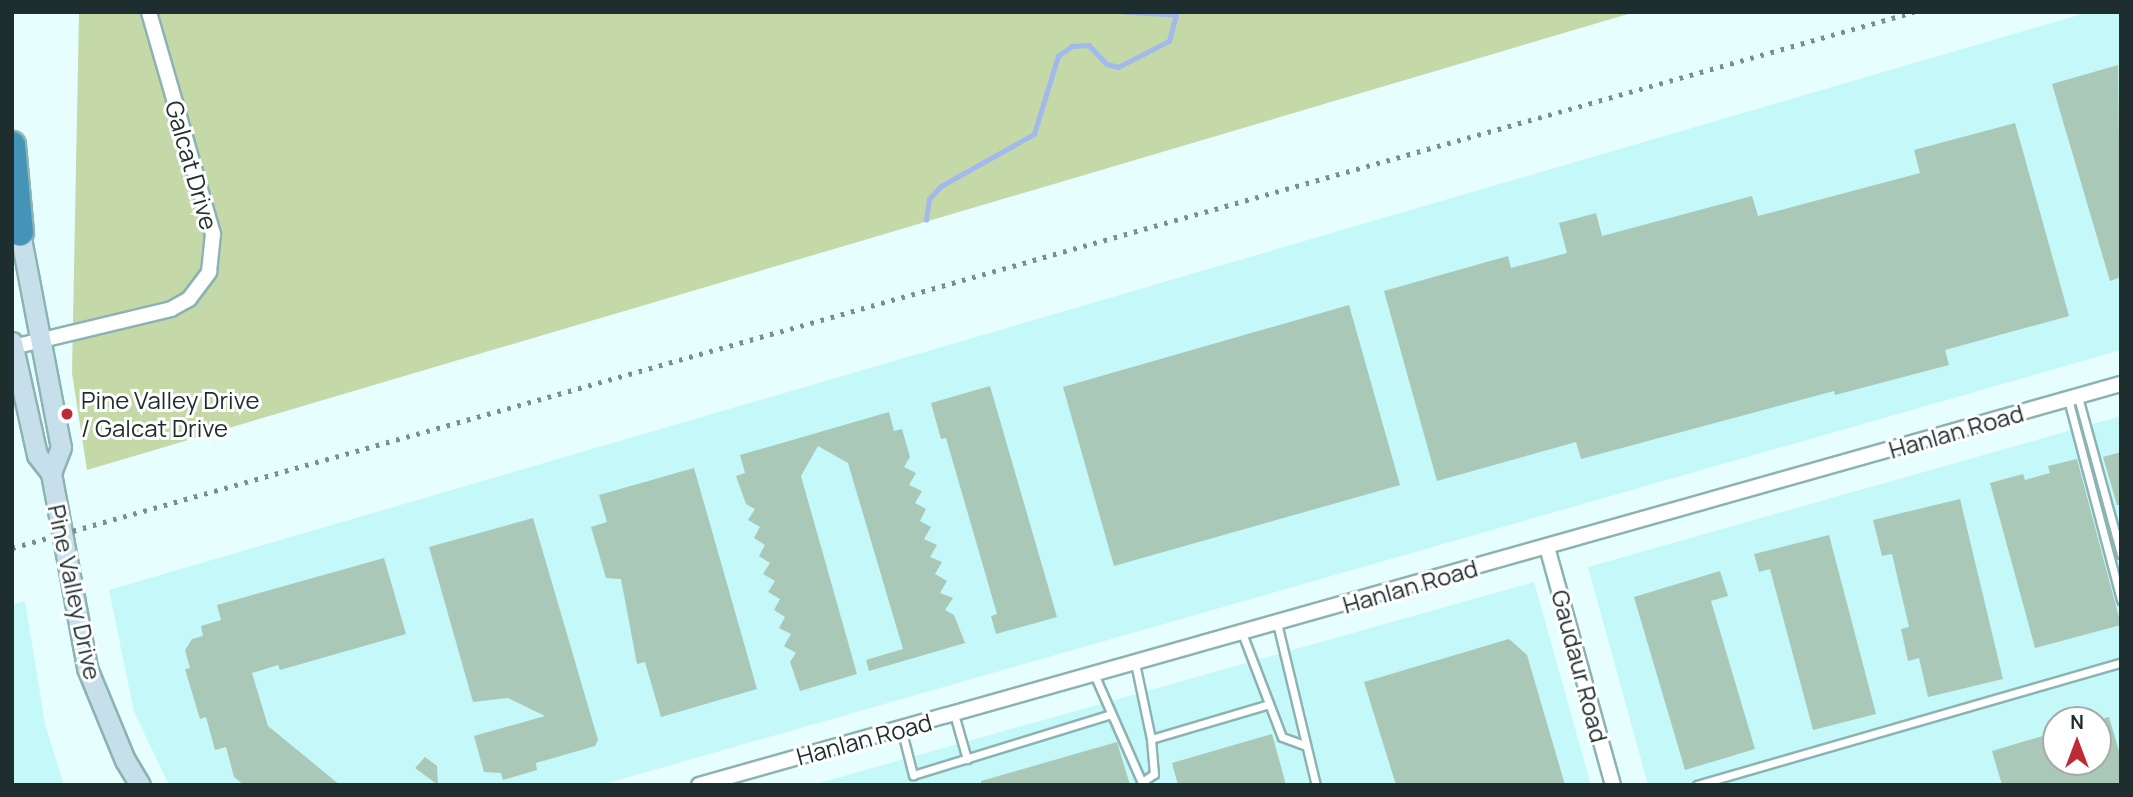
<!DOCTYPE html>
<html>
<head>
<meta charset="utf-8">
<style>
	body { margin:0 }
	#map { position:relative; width:2133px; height:797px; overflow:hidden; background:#e6fffe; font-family:Manrope,sans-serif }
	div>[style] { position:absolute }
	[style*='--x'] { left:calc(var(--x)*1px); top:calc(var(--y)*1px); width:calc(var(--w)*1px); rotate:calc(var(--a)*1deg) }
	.built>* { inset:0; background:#c5f8f8 }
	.green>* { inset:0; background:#c4d9a7 }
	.stream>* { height:4.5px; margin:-2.25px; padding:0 2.25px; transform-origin:2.25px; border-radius:2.25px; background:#a1b9eb }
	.building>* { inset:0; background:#a9c8b7 }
	.roads { filter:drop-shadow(2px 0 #8cb3b3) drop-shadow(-2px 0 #8cb3b3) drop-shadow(0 2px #8cb3b3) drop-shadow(0 -2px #8cb3b3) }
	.lane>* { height:7px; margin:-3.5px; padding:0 3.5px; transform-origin:3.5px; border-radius:3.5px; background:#fff }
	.street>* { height:14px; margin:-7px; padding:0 7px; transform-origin:7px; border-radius:7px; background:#fff }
	.secondary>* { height:19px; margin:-9.5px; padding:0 9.5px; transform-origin:9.5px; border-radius:9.5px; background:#c7dfea }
	.highway>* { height:26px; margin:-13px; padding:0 13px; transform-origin:13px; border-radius:13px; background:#4494b8 }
	.rail>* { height:4.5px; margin-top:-2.25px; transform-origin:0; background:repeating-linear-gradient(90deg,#7b8f8e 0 3.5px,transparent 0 10.5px) }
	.dots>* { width:19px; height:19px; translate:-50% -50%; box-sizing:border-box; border:4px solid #fff; border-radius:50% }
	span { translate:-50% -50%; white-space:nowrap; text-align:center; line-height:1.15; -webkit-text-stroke:6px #fff; paint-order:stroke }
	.street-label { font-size:24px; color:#1e2d2d }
	.poi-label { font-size:24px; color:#1e2d2d }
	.left { translate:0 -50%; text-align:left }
	.frame { position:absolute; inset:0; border:14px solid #1e2d2d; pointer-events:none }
	.north { position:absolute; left:2042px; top:706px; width:70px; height:70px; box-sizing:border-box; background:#fff; border:2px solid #a5abab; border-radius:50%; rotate:0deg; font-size:19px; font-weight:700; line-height:28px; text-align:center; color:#1e2d2d }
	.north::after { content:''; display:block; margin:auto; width:24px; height:32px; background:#bd2c36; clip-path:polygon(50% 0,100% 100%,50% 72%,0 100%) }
</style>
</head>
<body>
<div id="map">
	<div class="built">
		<i style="clip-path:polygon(2089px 12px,2121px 12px,2121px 350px,601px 785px,169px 785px,134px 712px,109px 590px)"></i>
		<i style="clip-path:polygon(evenodd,2121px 416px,2121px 785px,1648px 785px,1588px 567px,2121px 416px,2056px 720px,2098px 720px,2098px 762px,2056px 762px,2056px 720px)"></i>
		<i style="clip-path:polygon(1534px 582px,1591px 785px,812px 785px)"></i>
		<i style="clip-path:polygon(25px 601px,45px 724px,64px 785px,12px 785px,12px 605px)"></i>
	</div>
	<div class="green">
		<i style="clip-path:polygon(79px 12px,1635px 12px,87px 470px,72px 373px)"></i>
	</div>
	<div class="stream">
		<i style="--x:926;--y:220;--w:21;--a:-82"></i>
		<i style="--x:929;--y:199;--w:18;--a:-47"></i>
		<i style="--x:941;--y:186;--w:107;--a:-29.2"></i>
		<i style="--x:1034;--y:134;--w:82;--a:-72.9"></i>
		<i style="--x:1058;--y:56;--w:17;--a:-36"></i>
		<i style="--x:1072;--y:46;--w:17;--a:-3"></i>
		<i style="--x:1089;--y:45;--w:26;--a:47"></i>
		<i style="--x:1107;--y:64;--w:11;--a:15"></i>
		<i style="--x:1118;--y:67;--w:57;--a:-27"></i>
		<i style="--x:1169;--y:41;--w:27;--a:-75"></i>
		<i style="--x:1176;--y:15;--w:52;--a:-176.7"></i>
	</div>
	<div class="building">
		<i style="clip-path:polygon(2118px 65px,2121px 277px,2110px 281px,2052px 84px)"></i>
		<i style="clip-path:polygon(2015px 123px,2069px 316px,1945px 350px,1949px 365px,1835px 395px,1834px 391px,1581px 459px,1576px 442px,1437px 481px,1384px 291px,1508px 256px,1511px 268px,1567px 253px,1559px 223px,1596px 213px,1602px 236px,1752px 196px,1758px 216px,1920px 173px,1914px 150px)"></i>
		<i style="clip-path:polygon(1349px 305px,1400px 485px,1114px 566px,1063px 387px)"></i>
		<i style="clip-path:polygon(990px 386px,1057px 617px,996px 634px,991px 616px,997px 614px,946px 438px,941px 439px,931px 403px)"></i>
		<i style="clip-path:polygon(889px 412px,894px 431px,902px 429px,910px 457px,904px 467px,916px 473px,909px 485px,922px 491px,915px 503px,926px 509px,920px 521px,931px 527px,924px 539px,937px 545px,930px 557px,942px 562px,935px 574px,947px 581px,940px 593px,953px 598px,945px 610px,954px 615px,965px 643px,869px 671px,866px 660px,903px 649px,848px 463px,818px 446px,801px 476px,857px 674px,800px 691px,790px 662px,796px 653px,784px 646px,791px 634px,779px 628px,785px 617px,774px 610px,780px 599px,768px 592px,775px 581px,763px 574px,770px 563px,759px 556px,765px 545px,754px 538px,760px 527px,748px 520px,755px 509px,746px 504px,736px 476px,745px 473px,740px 455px)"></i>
		<i style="clip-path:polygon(2121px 452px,2121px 505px,2117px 505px,2103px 457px)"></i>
		<i style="clip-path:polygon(2077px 459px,2121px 625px,2035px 648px,1990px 483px,2023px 474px,2025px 480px,2050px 473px,2048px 466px)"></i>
		<i style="clip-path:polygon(694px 468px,757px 689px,661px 717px,645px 662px,637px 664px,621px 579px,606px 578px,591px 527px,607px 522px,599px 495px)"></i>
		<i style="clip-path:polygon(1960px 499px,2003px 679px,1928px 697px,1919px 658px,1908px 661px,1901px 629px,1909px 627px,1892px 554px,1882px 556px,1873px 520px)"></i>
		<i style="clip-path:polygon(533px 518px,598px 740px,595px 746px,536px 763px,537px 770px,503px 780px,501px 773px,484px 772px,474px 736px,545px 716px,508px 698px,473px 702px,429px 547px)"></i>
		<i style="clip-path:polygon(1829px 535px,1876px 714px,1813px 730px,1770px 569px,1759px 572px,1754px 554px)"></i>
		<i style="clip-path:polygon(384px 558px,406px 634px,280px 670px,278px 665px,252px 673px,268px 726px,340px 785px,244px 785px,234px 777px,226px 747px,215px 750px,206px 717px,200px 719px,185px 669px,190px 668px,185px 650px,192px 639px,203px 636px,201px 626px,221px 620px,217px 605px)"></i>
		<i style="clip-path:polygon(1720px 571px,1728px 596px,1711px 601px,1755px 749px,1685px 770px,1634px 597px)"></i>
		<i style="clip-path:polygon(1509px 639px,1527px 655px,1565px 785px,1396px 785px,1364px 682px)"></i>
		<i style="clip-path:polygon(2109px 717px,2121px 758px,2121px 785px,2002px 785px,1992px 751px,2056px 732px,2056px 762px,2098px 762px,2098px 720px)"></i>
		<i style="clip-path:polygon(1272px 734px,1286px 785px,1178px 785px,1172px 763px)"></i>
		<i style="clip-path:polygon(1117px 742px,1130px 785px,981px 785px,981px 781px)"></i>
		<i style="clip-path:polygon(425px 757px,437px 766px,438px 785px,415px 768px)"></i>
	</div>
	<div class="roads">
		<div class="lane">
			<i style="--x:2078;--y:397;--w:163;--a:74.7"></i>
			<i style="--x:2068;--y:399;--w:208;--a:75.2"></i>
			<i style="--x:1277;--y:623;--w:167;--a:76.5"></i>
			<i style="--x:1242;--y:633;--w:111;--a:69"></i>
			<i style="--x:1282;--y:737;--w:23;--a:20"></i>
			<i style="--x:1135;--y:663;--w:78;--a:78.1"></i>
			<i style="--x:1151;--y:739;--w:123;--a:-16.5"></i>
			<i style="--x:1094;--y:674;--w:121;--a:66.2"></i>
			<i style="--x:954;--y:714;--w:47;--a:73.9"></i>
			<i style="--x:901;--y:728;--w:49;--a:75.7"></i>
			<i style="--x:913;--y:775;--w:207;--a:-17.1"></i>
			<i style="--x:1142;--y:782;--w:14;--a:-34"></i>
			<i style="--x:1154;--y:774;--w:35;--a:-95"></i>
			<i style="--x:1697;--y:785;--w:441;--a:-16.1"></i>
		</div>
		<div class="street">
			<i style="--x:13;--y:347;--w:163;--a:-13.5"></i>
			<i style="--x:171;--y:309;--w:21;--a:-29"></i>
			<i style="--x:189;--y:299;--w:34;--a:-53"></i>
			<i style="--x:209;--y:272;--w:38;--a:-84"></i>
			<i style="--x:213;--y:234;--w:231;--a:-106.1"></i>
			<i style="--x:1547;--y:547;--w:247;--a:74.5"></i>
			<i style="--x:699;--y:785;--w:1477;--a:-15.75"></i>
		</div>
		<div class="secondary">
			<i style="--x:12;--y:226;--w:11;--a:41"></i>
			<i style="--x:20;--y:233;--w:218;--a:79.2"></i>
			<i style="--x:61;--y:447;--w:28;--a:111"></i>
			<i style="--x:12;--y:342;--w:116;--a:77.5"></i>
			<i style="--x:37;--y:455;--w:23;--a:52"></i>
			<i style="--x:51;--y:473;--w:198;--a:79.5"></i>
			<i style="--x:87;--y:668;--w:100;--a:67.6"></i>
			<i style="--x:125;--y:760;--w:29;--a:59"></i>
		</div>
		<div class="highway">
			<i style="--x:12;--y:145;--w:88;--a:84.8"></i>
		</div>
	</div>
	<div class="rail">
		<i style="--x:12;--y:548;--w:1976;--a:-15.74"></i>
	</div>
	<div class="dots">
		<i style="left:67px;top:414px;background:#bd2c36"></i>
	</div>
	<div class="street-label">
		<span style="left:192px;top:165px;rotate:74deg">Galcat Drive</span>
		<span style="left:1956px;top:431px;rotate:-16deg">Hanlan Road</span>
		<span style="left:1410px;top:586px;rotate:-16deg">Hanlan Road</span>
		<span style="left:75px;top:592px;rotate:78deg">Pine Valley Drive</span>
		<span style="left:1580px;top:666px;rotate:75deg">Gaudaur Road</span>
		<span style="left:864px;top:739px;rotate:-15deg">Hanlan Road</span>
	</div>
	<div class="poi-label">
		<span class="left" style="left:81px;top:414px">Pine Valley Drive<br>/ Galcat Drive</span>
	</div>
	<div class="frame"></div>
	<div class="north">N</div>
</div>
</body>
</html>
